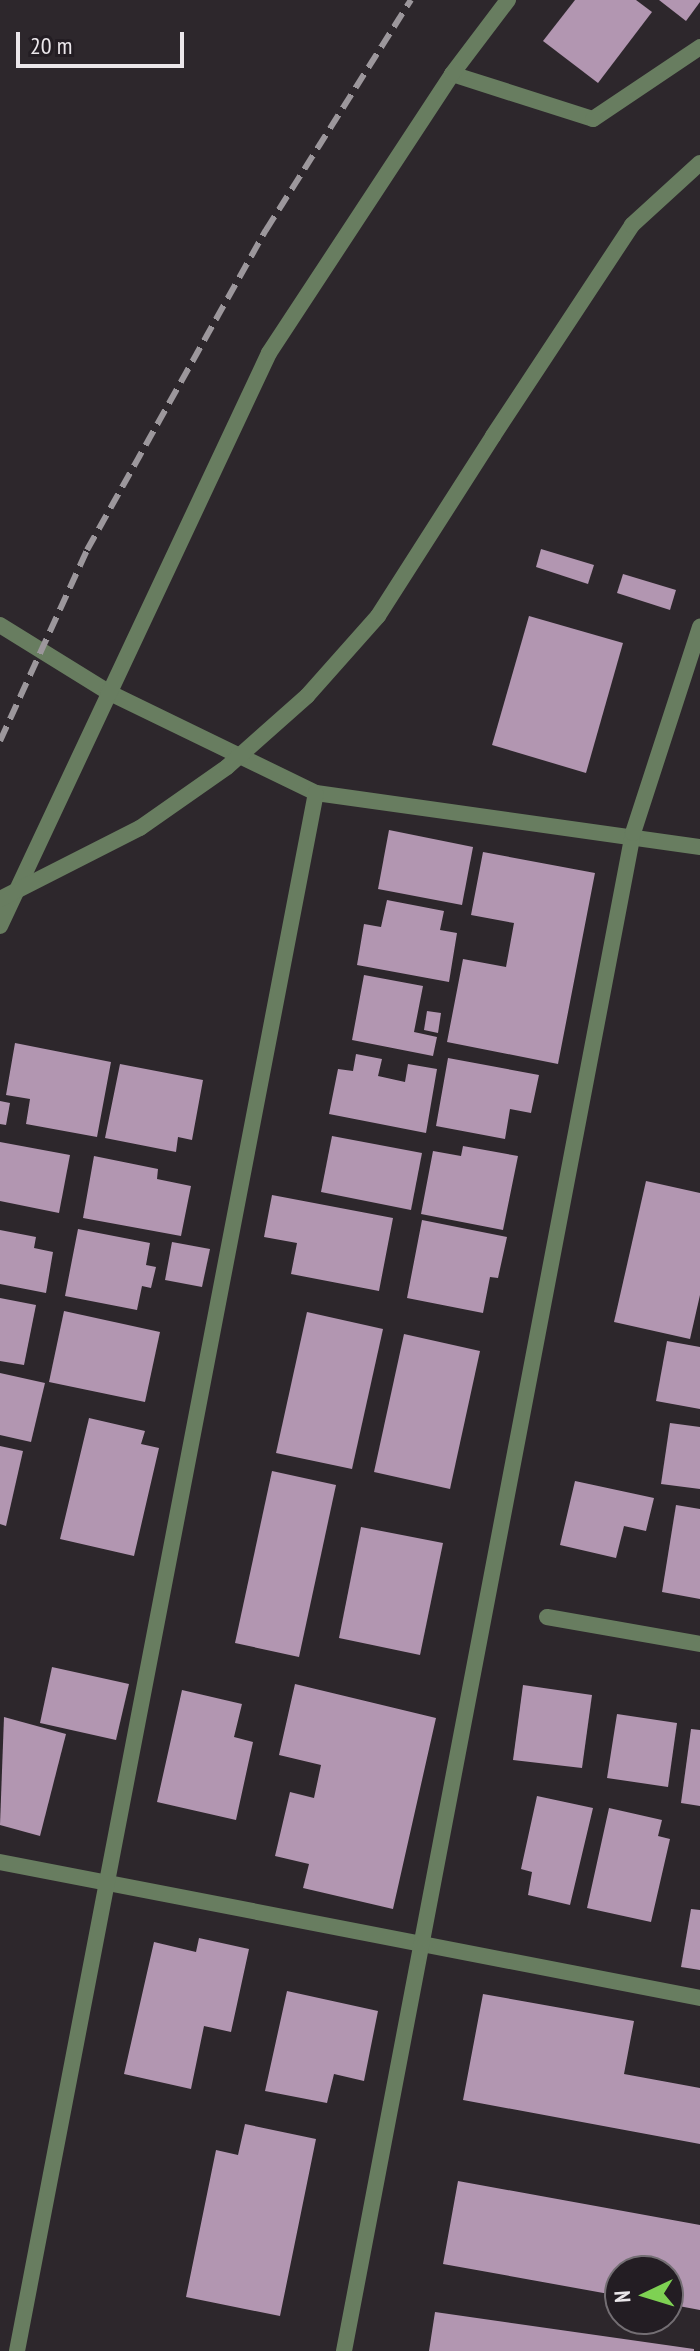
<!DOCTYPE html>
<html>
<head>
<meta charset="utf-8">
<style>
	body { margin:0 }
	#map { position:relative; width:700px; height:2351px; overflow:hidden; background:#2d272c; font-family:"PT Sans Narrow",sans-serif }
	div>[style] { position:absolute }
	[style*='--x'] { left:calc(var(--x)*1px); top:calc(var(--y)*1px); width:calc(var(--w)*1px); rotate:calc(var(--a)*1deg) }
	.building>* { inset:0; background:#b296b1 }
	.minor>* { height:16px; margin:-8px; padding:0 8px; transform-origin:8px; border-radius:8px; background:#687d60 }
	.tertiary>* { height:16px; margin:-8px; padding:0 8px; transform-origin:8px; border-radius:8px; background:#687d60 }
	.rail>* { height:6px; margin-top:-3px; transform-origin:0; background:repeating-linear-gradient(90deg,#9c979c 0 16px,transparent 0 24px) }
	.tertiary-bridge>* { height:16px; margin:-8px; padding:0 8px; transform-origin:8px; border-radius:8px; background:#687d60 }
	span { translate:-50% -50%; white-space:nowrap; text-align:center; line-height:1.15; -webkit-text-stroke:8px #231d23; paint-order:stroke }
	.north { position:absolute; left:604px; top:2255px; width:80px; height:80px; box-sizing:border-box; background:#231d23; border:2px solid #736e73; border-radius:50%; rotate:266deg; font-size:22px; font-weight:700; line-height:32px; text-align:center; color:#ebe7eb }
	.north::after { content:''; display:block; margin:auto; width:28px; height:36px; background:#7ed153; clip-path:polygon(50% 0,100% 100%,50% 72%,0 100%) }
	.scale { position:absolute; left:16px; top:32px; width:168px; height:36px; box-sizing:border-box; border:4px solid #ebe7eb; border-top:0; padding-left:10px; font-size:24px; line-height:28px; white-space:nowrap; color:#ebe7eb; -webkit-text-stroke:6px #231d23; paint-order:stroke }
</style>
</head>
<body>
<div id="map">
	<div class="building">
		<i style="clip-path:polygon(575px 0,636px 0,652px 12px,598px 83px,543px 41px)"></i>
		<i style="clip-path:polygon(659px 0,700px 0,700px 2px,686px 21px)"></i>
		<i style="clip-path:polygon(541px 549px,594px 565px,588px 584px,536px 567px)"></i>
		<i style="clip-path:polygon(623px 574px,676px 590px,670px 610px,617px 593px)"></i>
		<i style="clip-path:polygon(529px 616px,623px 643px,586px 773px,492px 745px)"></i>
		<i style="clip-path:polygon(389px 830px,473px 847px,462px 905px,378px 889px)"></i>
		<i style="clip-path:polygon(483px 852px,595px 873px,558px 1064px,447px 1042px,463px 959px,506px 967px,514px 923px,471px 915px)"></i>
		<i style="clip-path:polygon(387px 900px,444px 911px,440px 930px,457px 933px,449px 982px,357px 965px,364px 924px,381px 927px)"></i>
		<i style="clip-path:polygon(364px 975px,423px 986px,414px 1032px,437px 1037px,433px 1056px,352px 1040px)"></i>
		<i style="clip-path:polygon(427px 1011px,441px 1013px,438px 1033px,424px 1030px)"></i>
		<i style="clip-path:polygon(15px 1043px,111px 1062px,97px 1137px,26px 1124px,30px 1099px,6px 1095px)"></i>
		<i style="clip-path:polygon(356px 1054px,382px 1059px,378px 1076px,405px 1082px,408px 1064px,437px 1069px,426px 1133px,329px 1114px,338px 1069px,353px 1071px)"></i>
		<i style="clip-path:polygon(448px 1058px,539px 1075px,531px 1113px,510px 1109px,505px 1139px,436px 1126px)"></i>
		<i style="clip-path:polygon(120px 1064px,203px 1080px,192px 1140px,178px 1137px,176px 1152px,105px 1138px)"></i>
		<i style="clip-path:polygon(0 1101px,10px 1103px,6px 1125px,0 1124px)"></i>
		<i style="clip-path:polygon(332px 1136px,422px 1153px,411px 1210px,321px 1192px)"></i>
		<i style="clip-path:polygon(0 1142px,70px 1155px,59px 1213px,0 1201px)"></i>
		<i style="clip-path:polygon(463px 1146px,518px 1156px,503px 1230px,421px 1214px,433px 1151px,461px 1156px)"></i>
		<i style="clip-path:polygon(94px 1156px,158px 1169px,157px 1179px,191px 1186px,181px 1236px,83px 1218px)"></i>
		<i style="clip-path:polygon(646px 1181px,700px 1193px,700px 1295px,690px 1339px,614px 1322px)"></i>
		<i style="clip-path:polygon(272px 1195px,393px 1218px,379px 1291px,291px 1274px,297px 1243px,264px 1237px)"></i>
		<i style="clip-path:polygon(422px 1220px,507px 1237px,498px 1278px,490px 1277px,483px 1313px,407px 1298px)"></i>
		<i style="clip-path:polygon(78px 1229px,150px 1243px,146px 1265px,156px 1267px,151px 1288px,142px 1286px,137px 1310px,65px 1296px)"></i>
		<i style="clip-path:polygon(0 1230px,36px 1237px,34px 1248px,53px 1252px,46px 1293px,0 1284px)"></i>
		<i style="clip-path:polygon(172px 1242px,210px 1249px,202px 1287px,165px 1280px)"></i>
		<i style="clip-path:polygon(0 1298px,36px 1305px,24px 1365px,0 1361px)"></i>
		<i style="clip-path:polygon(64px 1311px,160px 1332px,145px 1402px,49px 1382px)"></i>
		<i style="clip-path:polygon(307px 1312px,383px 1329px,352px 1469px,276px 1453px)"></i>
		<i style="clip-path:polygon(404px 1334px,480px 1351px,450px 1489px,374px 1472px)"></i>
		<i style="clip-path:polygon(667px 1341px,700px 1347px,700px 1409px,656px 1401px)"></i>
		<i style="clip-path:polygon(0 1373px,45px 1383px,31px 1442px,0 1435px)"></i>
		<i style="clip-path:polygon(89px 1418px,145px 1431px,141px 1444px,159px 1448px,134px 1556px,60px 1539px)"></i>
		<i style="clip-path:polygon(670px 1423px,700px 1427px,700px 1489px,661px 1484px)"></i>
		<i style="clip-path:polygon(0 1446px,23px 1451px,6px 1526px,0 1524px)"></i>
		<i style="clip-path:polygon(272px 1471px,336px 1485px,299px 1657px,235px 1643px)"></i>
		<i style="clip-path:polygon(575px 1481px,654px 1498px,646px 1531px,624px 1526px,616px 1558px,560px 1545px)"></i>
		<i style="clip-path:polygon(676px 1505px,700px 1509px,700px 1599px,662px 1592px)"></i>
		<i style="clip-path:polygon(361px 1527px,443px 1543px,420px 1655px,339px 1638px)"></i>
		<i style="clip-path:polygon(52px 1667px,129px 1684px,116px 1740px,40px 1723px)"></i>
		<i style="clip-path:polygon(295px 1684px,436px 1718px,393px 1909px,303px 1888px,309px 1864px,275px 1856px,290px 1792px,314px 1798px,321px 1765px,279px 1755px)"></i>
		<i style="clip-path:polygon(523px 1685px,592px 1695px,582px 1768px,513px 1760px)"></i>
		<i style="clip-path:polygon(182px 1690px,242px 1704px,234px 1737px,253px 1742px,236px 1820px,157px 1802px)"></i>
		<i style="clip-path:polygon(617px 1714px,677px 1723px,668px 1787px,607px 1778px)"></i>
		<i style="clip-path:polygon(4px 1717px,66px 1734px,40px 1836px,0 1825px)"></i>
		<i style="clip-path:polygon(691px 1729px,700px 1730px,700px 1806px,681px 1803px)"></i>
		<i style="clip-path:polygon(537px 1796px,593px 1808px,570px 1905px,528px 1895px,532px 1872px,521px 1869px)"></i>
		<i style="clip-path:polygon(609px 1808px,662px 1820px,658px 1836px,670px 1839px,651px 1922px,587px 1908px)"></i>
		<i style="clip-path:polygon(691px 1909px,700px 1910px,700px 1970px,681px 1967px)"></i>
		<i style="clip-path:polygon(199px 1938px,249px 1949px,231px 2032px,204px 2026px,191px 2089px,124px 2074px,154px 1942px,196px 1952px)"></i>
		<i style="clip-path:polygon(287px 1991px,378px 2011px,364px 2081px,334px 2074px,327px 2103px,265px 2091px)"></i>
		<i style="clip-path:polygon(483px 1994px,634px 2021px,624px 2074px,700px 2088px,700px 2144px,463px 2100px)"></i>
		<i style="clip-path:polygon(245px 2124px,316px 2139px,280px 2316px,186px 2297px,216px 2150px,238px 2155px)"></i>
		<i style="clip-path:polygon(458px 2181px,700px 2225px,700px 2310px,668px 2304px,668px 2271px,620px 2271px,620px 2296px,443px 2264px)"></i>
		<i style="clip-path:polygon(435px 2312px,694px 2349px,694px 2351px,429px 2351px)"></i>
	</div>
	<div class="minor">
		<i style="--x:452;--y:74;--w:148;--a:17.7"></i>
		<i style="--x:593;--y:119;--w:129;--a:-33.9"></i>
		<i style="--x:0;--y:625;--w:127;--a:31.8"></i>
		<i style="--x:108;--y:692;--w:231;--a:25.9"></i>
		<i style="--x:316;--y:793;--w:388;--a:8"></i>
		<i style="--x:0;--y:926;--w:633;--a:-64.85"></i>
		<i style="--x:269;--y:353;--w:334;--a:-56.7"></i>
		<i style="--x:452;--y:74;--w:93;--a:-52.9"></i>
		<i style="--x:547;--y:1617;--w:155;--a:10"></i>
		<i style="--x:0;--y:1862;--w:713;--a:10.99"></i>
		<i style="--x:17;--y:2351;--w:1586;--a:-79.14"></i>
		<i style="--x:344;--y:2351;--w:1545;--a:-79.22"></i>
		<i style="--x:633;--y:833;--w:217;--a:-72"></i>
	</div>
	<div class="tertiary">
		<i style="--x:493;--y:436;--w:253;--a:-56.6"></i>
		<i style="--x:632;--y:225;--w:92;--a:-42.4"></i>
	</div>
	<div class="rail">
		<i style="--x:0;--y:741;--w:210;--a:-65.5"></i>
		<i style="--x:87;--y:550;--w:367;--a:-60.8"></i>
		<i style="--x:266;--y:230;--w:272;--a:-57.8"></i>
	</div>
	<div class="tertiary-bridge">
		<i style="--x:0;--y:899;--w:157;--a:-26.9"></i>
		<i style="--x:140;--y:828;--w:106;--a:-35"></i>
		<i style="--x:227;--y:767;--w:107;--a:-41.6"></i>
		<i style="--x:307;--y:696;--w:107;--a:-48.4"></i>
		<i style="--x:378;--y:616;--w:214;--a:-57.4"></i>
	</div>
	<div class="north">N</div>
	<div class="scale">20 m</div>
</div>
</body>
</html>
